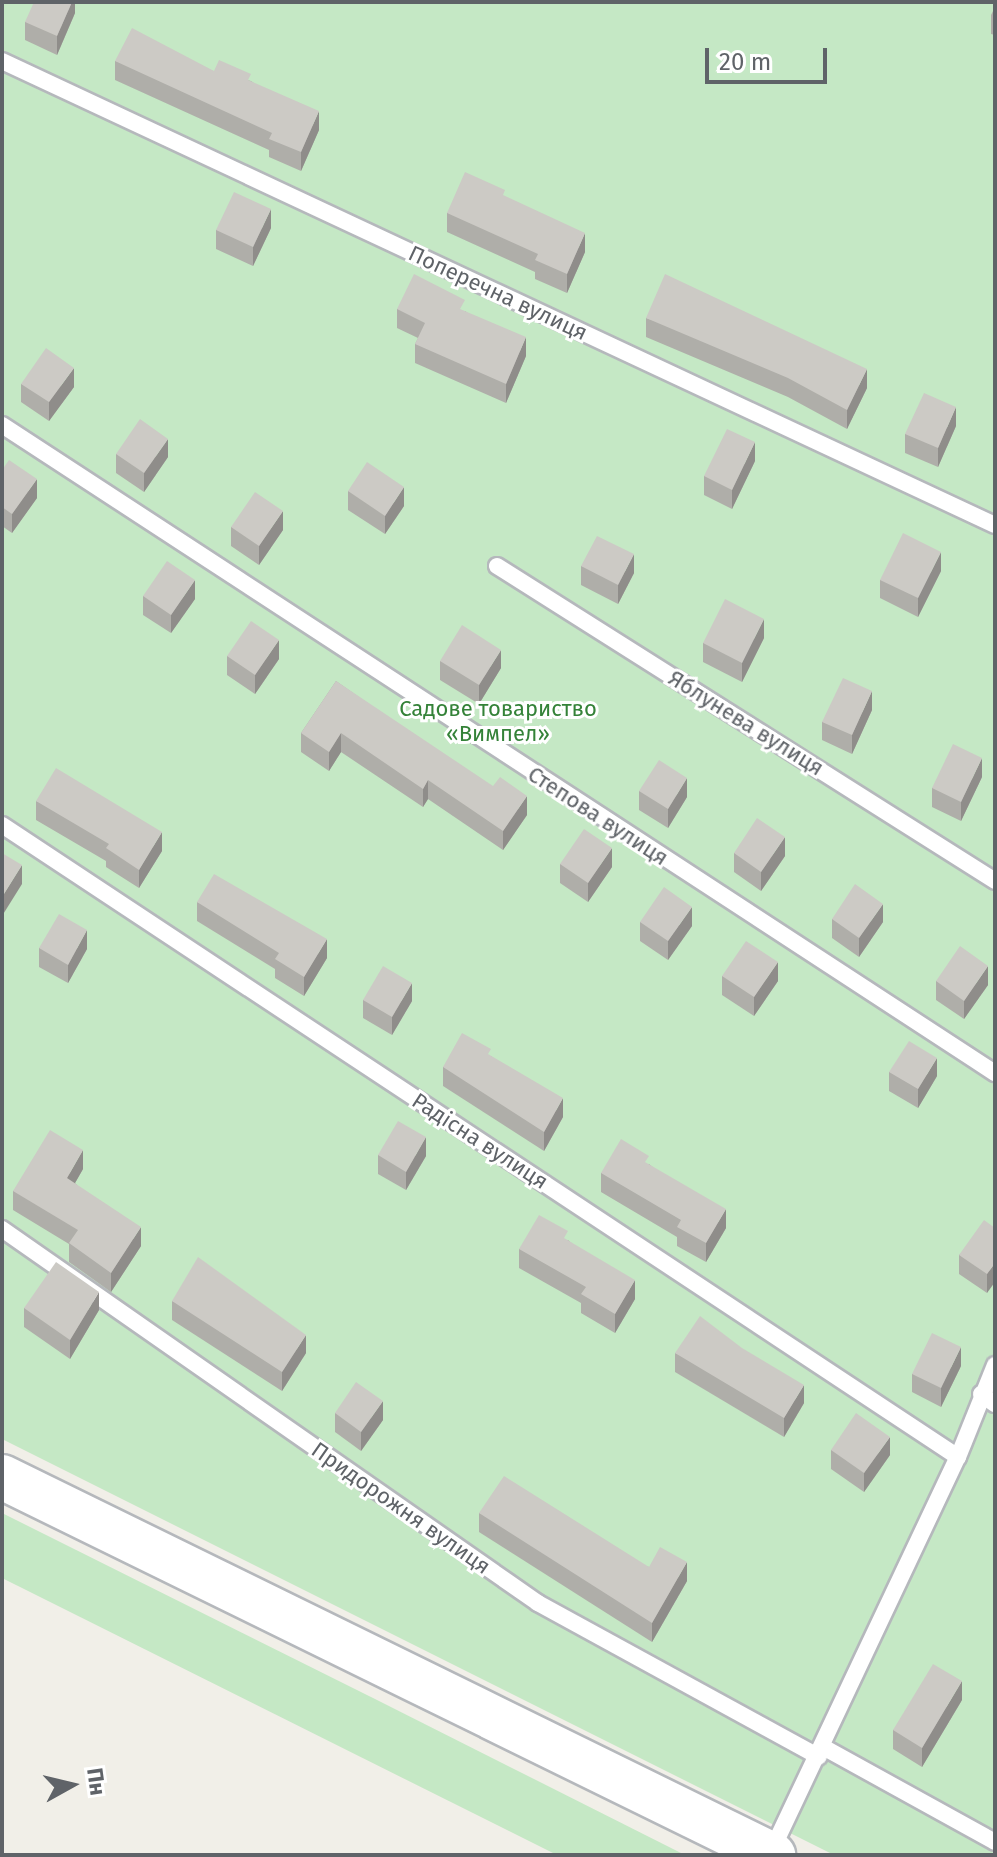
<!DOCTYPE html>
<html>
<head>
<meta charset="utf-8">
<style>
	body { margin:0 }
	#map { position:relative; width:997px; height:1857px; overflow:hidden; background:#f1efe8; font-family:"Fira Sans",sans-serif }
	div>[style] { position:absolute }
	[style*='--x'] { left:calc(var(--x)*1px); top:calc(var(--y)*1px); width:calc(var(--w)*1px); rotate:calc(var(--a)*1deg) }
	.green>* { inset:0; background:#c5e8c5 }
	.roads { filter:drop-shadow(2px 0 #b5b8bc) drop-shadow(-2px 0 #b5b8bc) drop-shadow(0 2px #b5b8bc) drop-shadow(0 -2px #b5b8bc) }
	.lane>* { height:16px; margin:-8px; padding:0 8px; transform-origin:8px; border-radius:8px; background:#fff }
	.secondary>* { height:44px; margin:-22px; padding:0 22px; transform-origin:22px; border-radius:22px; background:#fff }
	.wall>* { inset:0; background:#afaea9 }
	.shaded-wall>* { inset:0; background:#8f8d8a }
	.building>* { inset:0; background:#cccac5 }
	span { translate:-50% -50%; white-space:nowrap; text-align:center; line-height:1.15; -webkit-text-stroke:6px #fff; paint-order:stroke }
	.street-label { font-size:22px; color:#5f6368 }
	.park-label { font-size:22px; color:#348238 }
	.frame { position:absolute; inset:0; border:4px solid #5f6368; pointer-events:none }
	.north { position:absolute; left:32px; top:1745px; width:80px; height:80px; -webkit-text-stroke:6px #fff; paint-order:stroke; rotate:82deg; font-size:22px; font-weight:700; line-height:32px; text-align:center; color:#5f6368 }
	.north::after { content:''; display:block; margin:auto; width:28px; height:36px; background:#5f6368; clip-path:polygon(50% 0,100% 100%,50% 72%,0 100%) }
	.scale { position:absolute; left:705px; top:48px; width:122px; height:36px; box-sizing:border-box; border:4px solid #5f6368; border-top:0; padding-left:10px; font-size:24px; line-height:28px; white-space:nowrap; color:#5f6368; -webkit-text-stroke:6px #fff; paint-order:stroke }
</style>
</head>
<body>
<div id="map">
	<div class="green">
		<i style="clip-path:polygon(2px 2px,995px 2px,995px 1855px,834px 1855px,2px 1439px)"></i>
		<i style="clip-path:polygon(2px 1513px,377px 1700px,685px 1855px,557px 1855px,2px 1578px)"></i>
	</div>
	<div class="roads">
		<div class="lane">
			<i style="--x:2;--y:61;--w:1096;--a:25.05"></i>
			<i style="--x:2;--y:425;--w:1186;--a:33.13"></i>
			<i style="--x:497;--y:566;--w:589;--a:32.31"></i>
			<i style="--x:2;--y:825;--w:1146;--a:33.47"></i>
			<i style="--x:2;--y:1229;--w:654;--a:34.91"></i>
			<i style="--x:538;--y:1603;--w:320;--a:28.7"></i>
			<i style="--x:981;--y:1394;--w:17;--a:36"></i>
			<i style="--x:823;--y:1747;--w:196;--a:28.9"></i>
			<i style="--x:771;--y:1852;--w:437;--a:-64.7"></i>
			<i style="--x:958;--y:1457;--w:99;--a:-68.1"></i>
		</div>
		<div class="secondary">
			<i style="--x:2;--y:1477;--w:859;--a:26.12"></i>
		</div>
	</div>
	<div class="wall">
		<i style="clip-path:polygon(75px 2px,75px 13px,57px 55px,25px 40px,25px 22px)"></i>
		<i style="clip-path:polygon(995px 7px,995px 35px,991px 34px,991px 15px)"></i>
		<i style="clip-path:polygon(115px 61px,214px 71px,251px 81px,319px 130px,301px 171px,269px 157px,269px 150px,115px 80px)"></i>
		<i style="clip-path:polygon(505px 197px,585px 252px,567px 293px,535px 279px,535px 272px,447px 232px,447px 213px)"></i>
		<i style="clip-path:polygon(271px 228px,253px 266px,216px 249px,216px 230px)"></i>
		<i style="clip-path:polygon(397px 309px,465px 311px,526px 356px,506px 403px,415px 363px,415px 344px,418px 338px,397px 328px)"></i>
		<i style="clip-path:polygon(646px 318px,867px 388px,847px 429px,788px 397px,646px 337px)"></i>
		<i style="clip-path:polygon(21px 384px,74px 387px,49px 421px,21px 402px)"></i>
		<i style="clip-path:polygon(956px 426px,938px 467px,905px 453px,905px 434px)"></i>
		<i style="clip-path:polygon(116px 454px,168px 457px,144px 492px,116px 473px)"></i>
		<i style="clip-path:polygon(755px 461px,732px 509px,704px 495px,704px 476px)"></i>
		<i style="clip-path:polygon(2px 470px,37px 498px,12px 533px,2px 526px)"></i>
		<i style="clip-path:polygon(348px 491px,404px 506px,385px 534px,348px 510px)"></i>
		<i style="clip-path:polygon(231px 527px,283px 530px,259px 565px,231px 546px)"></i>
		<i style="clip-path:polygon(581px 566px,634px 573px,618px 604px,581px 585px)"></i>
		<i style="clip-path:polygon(941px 571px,918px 617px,880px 598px,880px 580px)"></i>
		<i style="clip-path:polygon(143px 596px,195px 599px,171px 633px,143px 615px)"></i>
		<i style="clip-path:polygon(764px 638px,742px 682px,703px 662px,703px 643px)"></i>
		<i style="clip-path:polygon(227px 656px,279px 659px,255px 694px,227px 675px)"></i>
		<i style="clip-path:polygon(440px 661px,501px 668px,479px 704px,440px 680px)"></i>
		<i style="clip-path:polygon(336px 681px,527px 815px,503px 850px,428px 799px,423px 807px,341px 752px,329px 771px,301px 752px,301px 733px)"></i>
		<i style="clip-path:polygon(872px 710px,852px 754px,822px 740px,822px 722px)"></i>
		<i style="clip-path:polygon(982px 777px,961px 821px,932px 807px,932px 788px)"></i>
		<i style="clip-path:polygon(639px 791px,687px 797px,668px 828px,639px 810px)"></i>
		<i style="clip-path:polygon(36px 801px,162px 851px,139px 888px,106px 867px,106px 861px,36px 820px)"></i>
		<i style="clip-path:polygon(734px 853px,785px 856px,761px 891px,734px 872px)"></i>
		<i style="clip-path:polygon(560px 864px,612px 867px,588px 902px,560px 883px)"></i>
		<i style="clip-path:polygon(197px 902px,327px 958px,304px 996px,275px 978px,275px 969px,197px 921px)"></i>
		<i style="clip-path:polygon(832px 919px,883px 922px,859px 957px,832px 938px)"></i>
		<i style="clip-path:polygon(640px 922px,692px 926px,668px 960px,640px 941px)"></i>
		<i style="clip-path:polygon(39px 948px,87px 949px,68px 983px,39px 967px)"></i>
		<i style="clip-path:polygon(722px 976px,778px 981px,754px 1016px,722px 995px)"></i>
		<i style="clip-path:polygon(936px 981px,988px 985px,964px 1019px,936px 1000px)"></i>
		<i style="clip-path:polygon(363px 1000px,412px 1001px,392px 1035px,363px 1018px)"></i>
		<i style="clip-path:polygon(491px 1056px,563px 1117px,544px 1151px,443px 1086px,443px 1067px)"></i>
		<i style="clip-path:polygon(889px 1072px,937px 1076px,918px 1108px,889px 1091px)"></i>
		<i style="clip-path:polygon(378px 1155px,426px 1156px,406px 1190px,378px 1174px)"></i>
		<i style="clip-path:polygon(649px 1164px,726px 1228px,706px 1262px,677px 1246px,677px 1237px,601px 1192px,601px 1173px)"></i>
		<i style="clip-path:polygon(83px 1169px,75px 1183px,141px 1246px,111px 1292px,69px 1262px,69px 1244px,13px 1210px,13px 1191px)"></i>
		<i style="clip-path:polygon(995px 1228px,987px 1293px,959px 1274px,959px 1255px)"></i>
		<i style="clip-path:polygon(568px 1240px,635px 1299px,615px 1333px,581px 1313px,581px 1303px,519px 1268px,519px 1249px)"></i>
		<i style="clip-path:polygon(172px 1301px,306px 1353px,282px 1391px,172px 1320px)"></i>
		<i style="clip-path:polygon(24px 1308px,99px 1310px,70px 1359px,24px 1327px)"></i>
		<i style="clip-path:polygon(675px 1353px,804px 1403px,784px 1437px,675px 1372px)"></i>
		<i style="clip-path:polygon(961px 1366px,941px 1407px,912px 1392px,912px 1374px)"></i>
		<i style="clip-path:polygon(335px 1413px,383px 1420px,361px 1451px,335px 1432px)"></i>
		<i style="clip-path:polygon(831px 1450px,890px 1455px,864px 1492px,831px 1469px)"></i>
		<i style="clip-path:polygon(479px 1513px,649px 1567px,687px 1581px,652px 1642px,479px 1532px)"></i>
		<i style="clip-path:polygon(962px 1700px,922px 1767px,893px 1749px,893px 1730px)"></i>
	</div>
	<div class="shaded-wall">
		<i style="clip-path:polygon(72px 2px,75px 2px,75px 13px,57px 55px,57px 36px)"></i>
		<i style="clip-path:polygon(319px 111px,319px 130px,301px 171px,301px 152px)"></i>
		<i style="clip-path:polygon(271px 209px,271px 228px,253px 266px,253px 247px)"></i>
		<i style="clip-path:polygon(585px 233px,585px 252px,567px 293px,567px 274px)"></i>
		<i style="clip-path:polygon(526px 337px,526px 356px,506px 403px,506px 384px)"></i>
		<i style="clip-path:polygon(74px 368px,74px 387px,49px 421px,49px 402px)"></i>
		<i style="clip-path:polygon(867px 369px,867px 388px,847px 429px,847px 410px)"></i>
		<i style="clip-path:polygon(956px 407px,956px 426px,938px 467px,938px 448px)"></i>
		<i style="clip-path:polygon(168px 439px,168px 457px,144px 492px,144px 473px)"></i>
		<i style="clip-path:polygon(755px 442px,755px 461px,732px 509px,732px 490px)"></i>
		<i style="clip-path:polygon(37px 479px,37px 498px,12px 533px,12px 514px)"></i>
		<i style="clip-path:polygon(404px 487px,404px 506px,385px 534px,385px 516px)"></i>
		<i style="clip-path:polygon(283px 511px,283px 530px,259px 565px,259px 546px)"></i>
		<i style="clip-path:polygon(941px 552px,941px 571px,918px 617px,918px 598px)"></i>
		<i style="clip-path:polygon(634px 554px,634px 573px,618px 604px,618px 585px)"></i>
		<i style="clip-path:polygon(195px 580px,195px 599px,171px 633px,171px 615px)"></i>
		<i style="clip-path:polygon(764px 619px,764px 638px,742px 682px,742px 663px)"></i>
		<i style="clip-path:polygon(279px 640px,279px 659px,255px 694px,255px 675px)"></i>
		<i style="clip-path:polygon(501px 650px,501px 668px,479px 704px,479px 685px)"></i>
		<i style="clip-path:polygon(872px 691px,872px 710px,852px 754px,852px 735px)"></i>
		<i style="clip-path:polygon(341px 733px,341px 752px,329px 771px,329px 752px)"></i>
		<i style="clip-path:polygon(982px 758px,982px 777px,961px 821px,961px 802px)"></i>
		<i style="clip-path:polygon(687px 778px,687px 797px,668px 828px,668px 809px)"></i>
		<i style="clip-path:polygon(428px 780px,428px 799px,423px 807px,423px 789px)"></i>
		<i style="clip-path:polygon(527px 796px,527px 815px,503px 850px,503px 831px)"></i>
		<i style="clip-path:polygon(162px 832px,162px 851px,139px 888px,139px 870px)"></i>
		<i style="clip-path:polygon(785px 837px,785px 856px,761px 891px,761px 872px)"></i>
		<i style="clip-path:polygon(612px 848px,612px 867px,588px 902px,588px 883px)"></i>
		<i style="clip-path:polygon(22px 865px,22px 884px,2px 916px,2px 897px)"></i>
		<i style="clip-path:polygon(883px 904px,883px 922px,859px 957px,859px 938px)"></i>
		<i style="clip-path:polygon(692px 907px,692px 926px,668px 960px,668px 941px)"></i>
		<i style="clip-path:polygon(87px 930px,87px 949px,68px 983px,68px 965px)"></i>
		<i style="clip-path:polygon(327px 939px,327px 958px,304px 996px,304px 977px)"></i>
		<i style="clip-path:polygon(778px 962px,778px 981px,754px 1016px,754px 997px)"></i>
		<i style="clip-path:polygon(988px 966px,988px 985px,964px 1019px,964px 1001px)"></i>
		<i style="clip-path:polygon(412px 983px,412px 1001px,392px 1035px,392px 1017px)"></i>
		<i style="clip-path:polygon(937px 1058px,937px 1076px,918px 1108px,918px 1089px)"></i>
		<i style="clip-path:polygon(563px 1098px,563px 1117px,544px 1151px,544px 1132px)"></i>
		<i style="clip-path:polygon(426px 1137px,426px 1156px,406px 1190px,406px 1172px)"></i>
		<i style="clip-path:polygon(83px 1150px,83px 1169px,67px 1197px,67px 1178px)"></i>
		<i style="clip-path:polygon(726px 1209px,726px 1228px,706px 1262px,706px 1243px)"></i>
		<i style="clip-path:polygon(141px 1227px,141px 1246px,111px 1292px,111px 1273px)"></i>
		<i style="clip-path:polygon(995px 1263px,995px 1282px,987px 1293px,987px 1274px)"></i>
		<i style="clip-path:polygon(635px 1280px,635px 1299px,615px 1333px,615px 1314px)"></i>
		<i style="clip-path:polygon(99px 1292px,99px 1310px,70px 1359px,70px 1340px)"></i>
		<i style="clip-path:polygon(306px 1335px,306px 1353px,282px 1391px,282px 1372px)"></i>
		<i style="clip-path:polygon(961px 1347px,961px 1366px,941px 1407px,941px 1388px)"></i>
		<i style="clip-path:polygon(804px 1385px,804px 1403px,784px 1437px,784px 1418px)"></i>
		<i style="clip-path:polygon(383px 1401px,383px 1420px,361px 1451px,361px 1432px)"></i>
		<i style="clip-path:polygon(890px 1437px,890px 1455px,864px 1492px,864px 1473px)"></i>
		<i style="clip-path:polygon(687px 1562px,687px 1581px,652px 1642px,652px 1623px)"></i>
		<i style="clip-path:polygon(962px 1681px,962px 1700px,922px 1767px,922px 1748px)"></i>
	</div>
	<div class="building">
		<i style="clip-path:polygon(34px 2px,72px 2px,57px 36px,25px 22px)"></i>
		<i style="clip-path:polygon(132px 28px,214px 71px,219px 60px,251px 74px,248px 80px,319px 111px,301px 152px,269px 139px,272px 133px,115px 61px)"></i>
		<i style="clip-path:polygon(465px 172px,505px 190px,503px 195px,585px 233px,567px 274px,535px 260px,538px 254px,447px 213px)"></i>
		<i style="clip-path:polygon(234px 192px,271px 209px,253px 247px,216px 230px)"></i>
		<i style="clip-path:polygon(414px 274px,465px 300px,460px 309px,526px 337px,506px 384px,415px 344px,425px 323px,397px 309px)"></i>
		<i style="clip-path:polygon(665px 274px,867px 369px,847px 410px,788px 378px,646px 318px)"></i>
		<i style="clip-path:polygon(46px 348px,74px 368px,49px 402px,21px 384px)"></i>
		<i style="clip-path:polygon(924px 393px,956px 407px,938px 448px,905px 434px)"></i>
		<i style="clip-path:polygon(140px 419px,168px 439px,144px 473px,116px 454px)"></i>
		<i style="clip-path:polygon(727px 429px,755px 442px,732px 490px,704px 476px)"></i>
		<i style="clip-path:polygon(9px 460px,37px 479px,12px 514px,2px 507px,2px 470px)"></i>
		<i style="clip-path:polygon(367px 462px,404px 487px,385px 516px,348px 491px)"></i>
		<i style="clip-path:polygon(255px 492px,283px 511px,259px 546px,231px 527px)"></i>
		<i style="clip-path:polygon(903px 533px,941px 552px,918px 598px,880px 580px)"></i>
		<i style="clip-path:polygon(597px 536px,634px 554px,618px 585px,581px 566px)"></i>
		<i style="clip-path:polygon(167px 561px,195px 580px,171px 615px,143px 596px)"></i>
		<i style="clip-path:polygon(725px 599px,764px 619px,742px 663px,703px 643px)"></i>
		<i style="clip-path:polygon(251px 621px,279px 640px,255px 675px,227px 656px)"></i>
		<i style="clip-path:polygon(462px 625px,501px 650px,479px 685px,440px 661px)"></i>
		<i style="clip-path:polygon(843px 678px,872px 691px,852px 735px,822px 722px)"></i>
		<i style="clip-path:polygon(336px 681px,493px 786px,500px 777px,527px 796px,503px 831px,428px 780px,423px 789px,341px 733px,329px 752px,301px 733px)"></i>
		<i style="clip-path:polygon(953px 744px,982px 758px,961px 802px,932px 788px)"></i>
		<i style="clip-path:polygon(659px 760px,687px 778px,668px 809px,639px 791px)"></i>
		<i style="clip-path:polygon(56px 768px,162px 832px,139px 870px,106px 848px,109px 844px,36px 801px)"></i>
		<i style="clip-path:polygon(757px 818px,785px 837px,761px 872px,734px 853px)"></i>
		<i style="clip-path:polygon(584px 829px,612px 848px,588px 883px,560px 864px)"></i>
		<i style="clip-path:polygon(2px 853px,22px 865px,2px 897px)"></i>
		<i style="clip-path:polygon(214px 874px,327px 939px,304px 977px,275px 959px,279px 953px,197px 902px)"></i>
		<i style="clip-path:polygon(855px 884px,883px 904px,859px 938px,832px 919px)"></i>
		<i style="clip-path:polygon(664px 887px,692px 907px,668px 941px,640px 922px)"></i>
		<i style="clip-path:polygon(59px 914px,87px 930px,68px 965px,39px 948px)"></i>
		<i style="clip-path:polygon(746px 941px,778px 962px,754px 997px,722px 976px)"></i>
		<i style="clip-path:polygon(960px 946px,988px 966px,964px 1001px,936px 981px)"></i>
		<i style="clip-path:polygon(383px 966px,412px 983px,392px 1017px,363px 1000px)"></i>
		<i style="clip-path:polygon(462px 1033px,491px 1049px,488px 1054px,563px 1098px,544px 1132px,443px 1067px)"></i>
		<i style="clip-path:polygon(909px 1041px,937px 1058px,918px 1089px,889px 1072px)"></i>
		<i style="clip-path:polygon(398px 1121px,426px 1137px,406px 1172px,378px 1155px)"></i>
		<i style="clip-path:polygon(50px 1130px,83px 1150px,67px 1178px,141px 1227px,111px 1273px,69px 1243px,78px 1230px,13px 1191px)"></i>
		<i style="clip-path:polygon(621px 1139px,649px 1156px,645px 1162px,726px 1209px,706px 1243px,677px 1227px,681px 1220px,601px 1173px)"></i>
		<i style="clip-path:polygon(539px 1215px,568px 1231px,564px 1238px,635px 1280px,615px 1314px,581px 1294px,586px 1287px,519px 1249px)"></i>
		<i style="clip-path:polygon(984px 1220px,995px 1228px,995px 1263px,987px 1274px,959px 1255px)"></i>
		<i style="clip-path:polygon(198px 1257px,306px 1335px,282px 1372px,172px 1301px)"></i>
		<i style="clip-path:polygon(56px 1262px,99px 1292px,70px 1340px,24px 1308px)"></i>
		<i style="clip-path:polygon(700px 1316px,742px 1348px,804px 1385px,784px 1418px,675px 1353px)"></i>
		<i style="clip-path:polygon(932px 1333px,961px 1347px,941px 1388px,912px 1374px)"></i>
		<i style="clip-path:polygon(356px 1382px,383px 1401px,361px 1432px,335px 1413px)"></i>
		<i style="clip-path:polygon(856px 1413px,890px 1437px,864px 1473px,831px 1450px)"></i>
		<i style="clip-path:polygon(504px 1476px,649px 1567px,660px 1547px,687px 1562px,652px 1623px,479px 1513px)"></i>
		<i style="clip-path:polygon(933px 1664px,962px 1681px,922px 1748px,893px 1730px)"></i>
	</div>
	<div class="street-label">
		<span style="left:498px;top:293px;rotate:25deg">Поперечна вулиця</span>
		<span style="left:746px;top:723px;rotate:32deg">Яблунева вулиця</span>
		<span style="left:598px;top:816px;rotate:33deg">Степова вулиця</span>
		<span style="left:480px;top:1141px;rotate:33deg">Радісна вулиця</span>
		<span style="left:401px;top:1508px;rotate:35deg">Придорожня вулиця</span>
	</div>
	<div class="park-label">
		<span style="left:498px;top:721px">Садове товариство<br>«Вимпел»</span>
	</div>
	<div class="frame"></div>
	<div class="north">Пн</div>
	<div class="scale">20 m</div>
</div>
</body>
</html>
